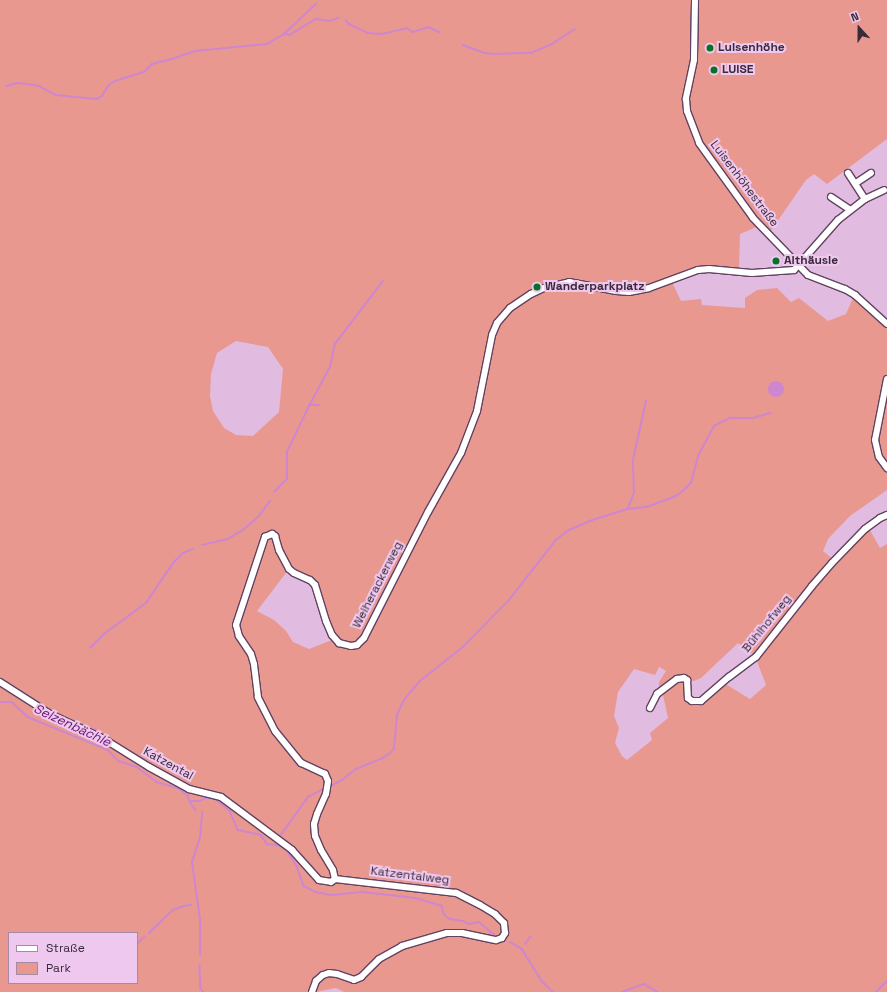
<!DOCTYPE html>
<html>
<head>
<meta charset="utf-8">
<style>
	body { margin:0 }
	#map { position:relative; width:887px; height:992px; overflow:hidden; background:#e1bce0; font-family:"Space Grotesk",sans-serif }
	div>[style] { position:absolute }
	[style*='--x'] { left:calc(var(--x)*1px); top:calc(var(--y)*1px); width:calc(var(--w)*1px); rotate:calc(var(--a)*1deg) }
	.green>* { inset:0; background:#e9988f }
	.water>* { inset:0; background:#ce87cf }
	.round { border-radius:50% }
	.stream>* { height:1.5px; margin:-0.75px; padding:0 0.75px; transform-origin:0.75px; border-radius:0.75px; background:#ce87cf }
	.roads { filter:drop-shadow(1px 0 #614262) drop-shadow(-1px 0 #614262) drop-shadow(0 1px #614262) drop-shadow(0 -1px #614262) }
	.minor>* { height:6px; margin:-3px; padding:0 3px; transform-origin:3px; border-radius:3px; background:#fff }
	.dots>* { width:11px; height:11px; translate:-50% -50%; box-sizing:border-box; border:2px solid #eec8ee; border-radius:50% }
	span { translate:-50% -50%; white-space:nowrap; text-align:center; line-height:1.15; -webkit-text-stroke:4px #eec8ee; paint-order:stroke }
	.poi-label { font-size:12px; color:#392a39; font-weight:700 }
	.left { translate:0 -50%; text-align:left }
	.street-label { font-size:12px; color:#392a39 }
	.water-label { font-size:13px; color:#6a126d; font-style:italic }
	.legend { position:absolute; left:8px; top:932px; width:130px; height:52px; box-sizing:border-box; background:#eec8ee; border:1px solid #a689a6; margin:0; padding:5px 7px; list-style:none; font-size:12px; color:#392a39 }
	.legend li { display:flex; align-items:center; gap:8px; height:20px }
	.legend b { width:20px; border:1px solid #a689a6 }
	.north { position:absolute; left:839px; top:8px; width:40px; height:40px; -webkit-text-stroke:3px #eec8ee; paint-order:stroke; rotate:339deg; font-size:11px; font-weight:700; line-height:16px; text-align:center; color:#392a39 }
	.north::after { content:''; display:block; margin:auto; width:14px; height:18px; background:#392a39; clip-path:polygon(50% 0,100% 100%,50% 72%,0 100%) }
</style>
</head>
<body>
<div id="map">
	<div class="green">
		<i style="clip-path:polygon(evenodd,0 0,887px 0,887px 139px,827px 184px,814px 174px,806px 180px,770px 232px,761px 225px,740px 234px,739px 267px,723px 270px,709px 269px,671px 280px,681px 301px,701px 299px,702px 305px,745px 308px,745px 298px,757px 290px,777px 288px,791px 302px,799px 298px,828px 321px,846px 314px,853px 298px,887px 327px,887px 490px,850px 516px,828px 539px,823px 551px,834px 560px,867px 525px,880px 548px,887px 544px,887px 992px,344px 992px,336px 988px,316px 992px,0 992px,0 0,236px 341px,268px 347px,283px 369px,279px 412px,253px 436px,236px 435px,224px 428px,213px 411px,210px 396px,211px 374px,217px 353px,236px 341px,0 0,289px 569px,315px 585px,332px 640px,309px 649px,293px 642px,286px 631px,274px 620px,257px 611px,289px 569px,0 0,738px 643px,755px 656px,766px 685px,750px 699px,724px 683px,699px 700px,691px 699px,689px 680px,694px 681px,701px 678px,738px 643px,0 0,659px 667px,666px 671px,659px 682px,659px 689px,663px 695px,668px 718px,650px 733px,652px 740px,627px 760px,622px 756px,615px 743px,619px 728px,614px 716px,618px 692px,634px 669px,655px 675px,659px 667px,0 0,9px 933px,137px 933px,137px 983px,9px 983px,9px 933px)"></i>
	</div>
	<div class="water">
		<i class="round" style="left:768px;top:381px;width:16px;height:16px"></i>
	</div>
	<div class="stream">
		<i style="--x:346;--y:20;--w:5;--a:53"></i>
		<i style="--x:349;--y:24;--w:21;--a:25"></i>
		<i style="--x:368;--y:33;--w:14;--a:4"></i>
		<i style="--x:382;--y:34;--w:26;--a:-13"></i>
		<i style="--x:407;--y:28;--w:7;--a:34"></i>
		<i style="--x:413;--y:32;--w:16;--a:-18"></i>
		<i style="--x:428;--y:27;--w:13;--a:23"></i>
		<i style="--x:284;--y:34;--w:44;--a:-43.2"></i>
		<i style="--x:463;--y:45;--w:23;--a:20"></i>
		<i style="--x:485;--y:53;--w:9;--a:6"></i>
		<i style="--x:494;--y:54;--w:37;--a:-2"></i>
		<i style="--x:531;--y:53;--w:23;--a:-23"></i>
		<i style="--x:552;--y:44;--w:27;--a:-33"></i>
		<i style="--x:6;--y:86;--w:11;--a:-15"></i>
		<i style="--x:17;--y:83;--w:10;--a:6"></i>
		<i style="--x:27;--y:84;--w:12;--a:9"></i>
		<i style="--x:39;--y:86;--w:19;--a:28"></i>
		<i style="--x:56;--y:95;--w:41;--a:5.6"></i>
		<i style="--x:97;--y:99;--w:6;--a:-31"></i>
		<i style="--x:102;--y:96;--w:13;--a:-58"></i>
		<i style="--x:109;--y:85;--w:7;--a:-34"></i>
		<i style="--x:115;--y:81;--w:30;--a:-17"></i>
		<i style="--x:144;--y:72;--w:11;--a:-45"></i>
		<i style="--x:152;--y:64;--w:21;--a:-14"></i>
		<i style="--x:172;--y:59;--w:24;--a:-19"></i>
		<i style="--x:195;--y:51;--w:72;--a:-5.6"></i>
		<i style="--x:267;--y:44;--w:20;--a:-30"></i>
		<i style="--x:284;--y:34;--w:6;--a:9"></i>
		<i style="--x:290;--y:35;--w:31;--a:-32"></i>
		<i style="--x:316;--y:19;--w:14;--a:8"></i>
		<i style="--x:330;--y:21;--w:9;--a:-21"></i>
		<i style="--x:309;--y:405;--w:10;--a:0"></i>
		<i style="--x:274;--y:492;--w:18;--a:-45"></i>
		<i style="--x:287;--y:479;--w:27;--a:-90"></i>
		<i style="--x:287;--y:452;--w:51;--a:-64.4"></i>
		<i style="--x:309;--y:406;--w:44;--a:-61.7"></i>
		<i style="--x:330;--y:367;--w:24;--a:-78"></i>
		<i style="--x:335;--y:344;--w:79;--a:-52.7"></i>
		<i style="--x:628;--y:508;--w:16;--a:-68"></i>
		<i style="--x:634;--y:493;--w:33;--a:-92"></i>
		<i style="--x:633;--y:460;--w:60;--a:-77.6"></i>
		<i style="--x:202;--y:545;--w:27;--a:-13"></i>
		<i style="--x:228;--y:539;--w:17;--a:-31"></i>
		<i style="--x:243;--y:530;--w:21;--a:-41"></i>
		<i style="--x:259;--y:516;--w:19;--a:-54"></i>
		<i style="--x:90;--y:648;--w:20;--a:-45"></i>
		<i style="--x:104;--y:634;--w:52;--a:-36.4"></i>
		<i style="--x:146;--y:603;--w:50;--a:-55.7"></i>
		<i style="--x:174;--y:562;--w:13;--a:-45"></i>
		<i style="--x:183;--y:553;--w:11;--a:-22"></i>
		<i style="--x:0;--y:702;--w:12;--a:0"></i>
		<i style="--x:12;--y:702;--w:22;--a:43"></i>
		<i style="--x:28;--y:717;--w:87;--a:22.4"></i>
		<i style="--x:108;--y:750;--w:16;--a:45"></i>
		<i style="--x:119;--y:761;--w:19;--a:18"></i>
		<i style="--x:137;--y:767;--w:25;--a:37"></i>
		<i style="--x:157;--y:782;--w:24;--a:17"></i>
		<i style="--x:180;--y:789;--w:11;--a:41"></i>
		<i style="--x:188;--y:796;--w:5;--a:68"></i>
		<i style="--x:190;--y:801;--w:10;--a:0"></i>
		<i style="--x:200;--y:801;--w:7;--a:-27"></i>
		<i style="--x:206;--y:798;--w:8;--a:0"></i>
		<i style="--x:214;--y:798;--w:21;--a:39"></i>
		<i style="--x:230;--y:811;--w:21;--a:67"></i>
		<i style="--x:238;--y:830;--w:24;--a:12"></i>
		<i style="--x:261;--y:835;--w:11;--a:56"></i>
		<i style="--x:267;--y:844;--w:10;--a:6"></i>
		<i style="--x:277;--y:845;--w:11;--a:27"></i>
		<i style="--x:287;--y:850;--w:19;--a:58"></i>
		<i style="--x:297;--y:866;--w:21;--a:71"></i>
		<i style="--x:304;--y:886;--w:13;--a:27"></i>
		<i style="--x:316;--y:892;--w:16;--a:11"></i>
		<i style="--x:332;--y:895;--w:31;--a:-6"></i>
		<i style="--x:363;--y:892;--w:53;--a:6.5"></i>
		<i style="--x:416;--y:898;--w:27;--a:17"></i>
		<i style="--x:442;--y:906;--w:8;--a:76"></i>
		<i style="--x:444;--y:914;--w:8;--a:40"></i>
		<i style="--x:450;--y:919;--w:13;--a:9"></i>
		<i style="--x:463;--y:921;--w:7;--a:27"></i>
		<i style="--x:469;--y:924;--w:10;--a:-11"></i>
		<i style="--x:479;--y:922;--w:19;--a:39"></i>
		<i style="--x:95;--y:729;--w:37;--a:34"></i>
		<i style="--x:329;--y:787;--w:15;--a:-28"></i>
		<i style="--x:342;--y:780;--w:18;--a:-38"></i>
		<i style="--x:356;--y:769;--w:27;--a:-22"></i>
		<i style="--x:381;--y:759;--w:9;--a:-32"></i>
		<i style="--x:389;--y:754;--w:7;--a:-45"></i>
		<i style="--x:394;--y:749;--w:34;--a:-85"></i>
		<i style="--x:397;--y:715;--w:17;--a:-65"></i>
		<i style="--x:404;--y:700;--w:25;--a:-50"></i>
		<i style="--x:420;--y:681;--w:55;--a:-38.3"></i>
		<i style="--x:463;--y:647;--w:66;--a:-45.6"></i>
		<i style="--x:509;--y:600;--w:76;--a:-51.9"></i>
		<i style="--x:556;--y:540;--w:16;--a:-38"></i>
		<i style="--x:569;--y:530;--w:25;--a:-23"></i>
		<i style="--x:592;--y:520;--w:37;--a:-17"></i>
		<i style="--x:627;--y:509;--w:20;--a:-6"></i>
		<i style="--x:647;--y:507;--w:31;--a:-21"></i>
		<i style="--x:676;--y:496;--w:10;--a:-37"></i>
		<i style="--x:684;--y:490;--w:10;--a:-45"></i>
		<i style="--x:691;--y:483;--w:28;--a:-75"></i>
		<i style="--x:698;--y:456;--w:34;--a:-62"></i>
		<i style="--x:714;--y:426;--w:18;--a:-27"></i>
		<i style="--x:730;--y:418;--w:23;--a:0"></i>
		<i style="--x:753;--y:418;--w:18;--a:-16"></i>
		<i style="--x:190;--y:802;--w:10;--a:53"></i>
		<i style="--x:281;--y:835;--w:47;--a:-54.6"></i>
		<i style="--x:308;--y:797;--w:18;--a:-27"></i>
		<i style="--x:149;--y:933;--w:33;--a:-44"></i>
		<i style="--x:173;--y:910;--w:12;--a:-20"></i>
		<i style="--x:184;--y:906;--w:7;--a:-8"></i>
		<i style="--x:510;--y:942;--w:14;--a:30"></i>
		<i style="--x:522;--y:949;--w:38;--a:58"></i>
		<i style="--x:542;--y:981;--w:16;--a:45"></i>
		<i style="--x:137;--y:944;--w:10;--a:-45"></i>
		<i style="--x:525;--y:944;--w:9;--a:-54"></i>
		<i style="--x:200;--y:955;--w:35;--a:-90"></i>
		<i style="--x:200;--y:920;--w:59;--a:-97.9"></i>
		<i style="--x:192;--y:862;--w:26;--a:-72"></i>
		<i style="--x:200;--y:837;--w:25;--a:-85"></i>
		<i style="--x:200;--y:965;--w:24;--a:88"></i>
		<i style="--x:201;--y:989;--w:4;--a:45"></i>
		<i style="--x:622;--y:992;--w:23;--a:-20"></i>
		<i style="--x:644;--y:984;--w:16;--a:30"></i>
		<i style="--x:876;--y:992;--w:16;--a:-45"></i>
	</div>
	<div class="roads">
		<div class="minor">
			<i style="--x:695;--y:0;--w:60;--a:91"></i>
			<i style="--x:694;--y:60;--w:40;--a:102"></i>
			<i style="--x:686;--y:99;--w:12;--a:85"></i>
			<i style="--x:687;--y:111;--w:34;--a:69"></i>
			<i style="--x:699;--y:143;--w:92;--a:54.2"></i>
			<i style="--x:753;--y:218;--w:79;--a:46"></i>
			<i style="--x:808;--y:275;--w:40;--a:21"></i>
			<i style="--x:845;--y:289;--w:12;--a:31"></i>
			<i style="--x:855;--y:295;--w:43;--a:42.2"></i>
			<i style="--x:848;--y:173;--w:31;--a:57"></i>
			<i style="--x:856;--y:183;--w:18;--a:-34"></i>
			<i style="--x:831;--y:197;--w:23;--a:34"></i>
			<i style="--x:887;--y:379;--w:62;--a:101.1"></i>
			<i style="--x:875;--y:440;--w:17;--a:77"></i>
			<i style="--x:879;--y:457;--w:14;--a:54"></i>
			<i style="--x:0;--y:682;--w:59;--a:32.6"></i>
			<i style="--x:50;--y:714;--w:60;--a:24.8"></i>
			<i style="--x:104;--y:739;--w:53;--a:31.9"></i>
			<i style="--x:149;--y:767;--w:46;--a:28.8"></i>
			<i style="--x:189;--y:789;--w:33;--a:14"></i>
			<i style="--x:221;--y:797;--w:89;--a:36.7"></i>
			<i style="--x:292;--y:850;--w:40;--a:48"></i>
			<i style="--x:319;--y:880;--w:12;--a:9"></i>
			<i style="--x:331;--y:882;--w:5;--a:-37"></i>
			<i style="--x:650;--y:708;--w:16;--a:-63"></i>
			<i style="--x:657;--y:694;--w:25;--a:-37"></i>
			<i style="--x:677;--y:679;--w:7;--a:-8"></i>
			<i style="--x:684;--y:678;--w:4;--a:34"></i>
			<i style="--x:687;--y:680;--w:18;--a:87"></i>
			<i style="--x:688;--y:698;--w:5;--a:37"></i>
			<i style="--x:692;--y:701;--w:9;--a:0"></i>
			<i style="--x:701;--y:701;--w:37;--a:-41"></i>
			<i style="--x:729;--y:677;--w:34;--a:-37"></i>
			<i style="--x:756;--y:657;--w:90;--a:-51.7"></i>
			<i style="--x:812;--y:586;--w:30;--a:-49"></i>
			<i style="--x:832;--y:563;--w:47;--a:-45.9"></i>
			<i style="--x:865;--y:529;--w:19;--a:-36"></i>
			<i style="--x:880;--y:518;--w:8;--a:-23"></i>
			<i style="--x:335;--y:879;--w:9;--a:-103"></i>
			<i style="--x:333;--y:870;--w:23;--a:-121"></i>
			<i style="--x:321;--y:850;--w:15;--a:-113"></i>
			<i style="--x:315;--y:836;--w:12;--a:-95"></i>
			<i style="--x:314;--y:824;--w:10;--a:-73"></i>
			<i style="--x:317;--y:814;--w:22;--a:-66"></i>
			<i style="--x:326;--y:794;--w:13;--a:-81"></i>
			<i style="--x:328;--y:781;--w:8;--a:-113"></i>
			<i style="--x:325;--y:774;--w:26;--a:-155"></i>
			<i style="--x:301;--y:763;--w:41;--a:-129.1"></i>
			<i style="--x:275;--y:731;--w:38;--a:-117"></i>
			<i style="--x:258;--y:697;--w:33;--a:-97"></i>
			<i style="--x:254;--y:664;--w:10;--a:-107"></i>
			<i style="--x:251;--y:654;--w:22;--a:-124"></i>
			<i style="--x:239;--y:636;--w:11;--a:-105"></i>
			<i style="--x:236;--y:625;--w:93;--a:-71.8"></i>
			<i style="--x:265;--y:537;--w:8;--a:-23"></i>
			<i style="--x:272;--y:534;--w:4;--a:34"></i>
			<i style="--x:275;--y:536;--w:15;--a:74"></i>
			<i style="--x:279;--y:550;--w:21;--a:62"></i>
			<i style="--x:289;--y:569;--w:6;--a:39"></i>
			<i style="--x:294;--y:573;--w:17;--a:24"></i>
			<i style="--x:310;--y:580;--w:7;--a:45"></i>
			<i style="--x:315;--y:585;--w:38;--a:73"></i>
			<i style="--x:326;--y:621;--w:15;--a:67"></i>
			<i style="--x:332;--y:635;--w:11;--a:49"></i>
			<i style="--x:339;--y:643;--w:12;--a:14"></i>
			<i style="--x:351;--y:646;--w:6;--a:-9"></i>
			<i style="--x:357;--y:645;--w:10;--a:-45"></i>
			<i style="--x:364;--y:638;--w:141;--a:-63.1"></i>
			<i style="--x:428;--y:512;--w:68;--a:-60.8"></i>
			<i style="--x:461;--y:453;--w:45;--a:-69.1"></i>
			<i style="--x:477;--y:411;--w:77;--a:-78.8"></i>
			<i style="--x:492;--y:335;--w:13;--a:-67"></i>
			<i style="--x:497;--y:323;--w:20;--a:-49"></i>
			<i style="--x:510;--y:308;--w:25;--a:-34"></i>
			<i style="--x:531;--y:294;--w:14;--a:-25"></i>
			<i style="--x:544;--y:288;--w:26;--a:-13"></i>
			<i style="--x:569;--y:282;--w:48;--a:10.8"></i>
			<i style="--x:616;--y:291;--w:13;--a:4"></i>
			<i style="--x:629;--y:292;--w:20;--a:-11"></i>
			<i style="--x:649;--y:288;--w:52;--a:-20.2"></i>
			<i style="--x:698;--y:270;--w:11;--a:-5"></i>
			<i style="--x:709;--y:269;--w:43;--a:5.3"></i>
			<i style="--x:752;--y:273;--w:42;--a:-4.1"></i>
			<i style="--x:794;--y:270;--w:67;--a:-48.7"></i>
			<i style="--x:838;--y:220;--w:34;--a:-38"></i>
			<i style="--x:865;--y:199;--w:21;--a:-25"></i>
			<i style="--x:312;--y:992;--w:12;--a:-70"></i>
			<i style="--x:316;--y:981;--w:9;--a:-41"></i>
			<i style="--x:323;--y:975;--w:6;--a:-18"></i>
			<i style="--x:329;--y:973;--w:8;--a:7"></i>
			<i style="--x:337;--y:974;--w:18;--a:19"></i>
			<i style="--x:354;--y:980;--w:8;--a:-23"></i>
			<i style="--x:361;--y:977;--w:25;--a:-45"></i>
			<i style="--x:379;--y:959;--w:26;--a:-29"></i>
			<i style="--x:402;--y:946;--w:47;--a:-16.1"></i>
			<i style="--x:447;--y:933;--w:15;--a:0"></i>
			<i style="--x:462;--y:933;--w:35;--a:12"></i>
			<i style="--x:496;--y:940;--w:6;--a:-18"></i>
			<i style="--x:502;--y:938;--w:6;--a:-59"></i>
			<i style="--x:505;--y:933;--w:10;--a:-96"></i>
			<i style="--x:504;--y:923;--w:13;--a:-135"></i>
			<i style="--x:495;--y:914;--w:17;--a:-149"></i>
			<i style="--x:480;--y:905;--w:27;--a:-153"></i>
			<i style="--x:456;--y:893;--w:122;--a:-173.4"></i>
		</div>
	</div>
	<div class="dots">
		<i style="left:710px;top:48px;background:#047325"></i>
		<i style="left:714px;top:70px;background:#047325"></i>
		<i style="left:776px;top:261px;background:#047325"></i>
		<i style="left:537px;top:287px;background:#047325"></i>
	</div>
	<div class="poi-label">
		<span class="left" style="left:718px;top:48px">Luisenhöhe</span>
		<span class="left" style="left:722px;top:70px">LUISE</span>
		<span class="left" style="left:784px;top:261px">Althäusle</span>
		<span class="left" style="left:545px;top:287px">Wanderparkplatz</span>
	</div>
	<div class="street-label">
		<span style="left:744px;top:184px;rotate:53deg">Luisenhöhestraße</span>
		<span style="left:378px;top:585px;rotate:-63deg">Weiherackerweg</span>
		<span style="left:767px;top:624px;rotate:-51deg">Bühlhofweg</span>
		<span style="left:168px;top:764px;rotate:29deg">Katzental</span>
		<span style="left:410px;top:876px;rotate:7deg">Katzentalweg</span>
	</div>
	<div class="water-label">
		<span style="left:72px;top:726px;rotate:25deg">Selzenbächle</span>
	</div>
	<ul class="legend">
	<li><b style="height:5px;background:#fff"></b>Straße</li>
	<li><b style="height:11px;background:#e9988f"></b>Park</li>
	</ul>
	<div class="north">N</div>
</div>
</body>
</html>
